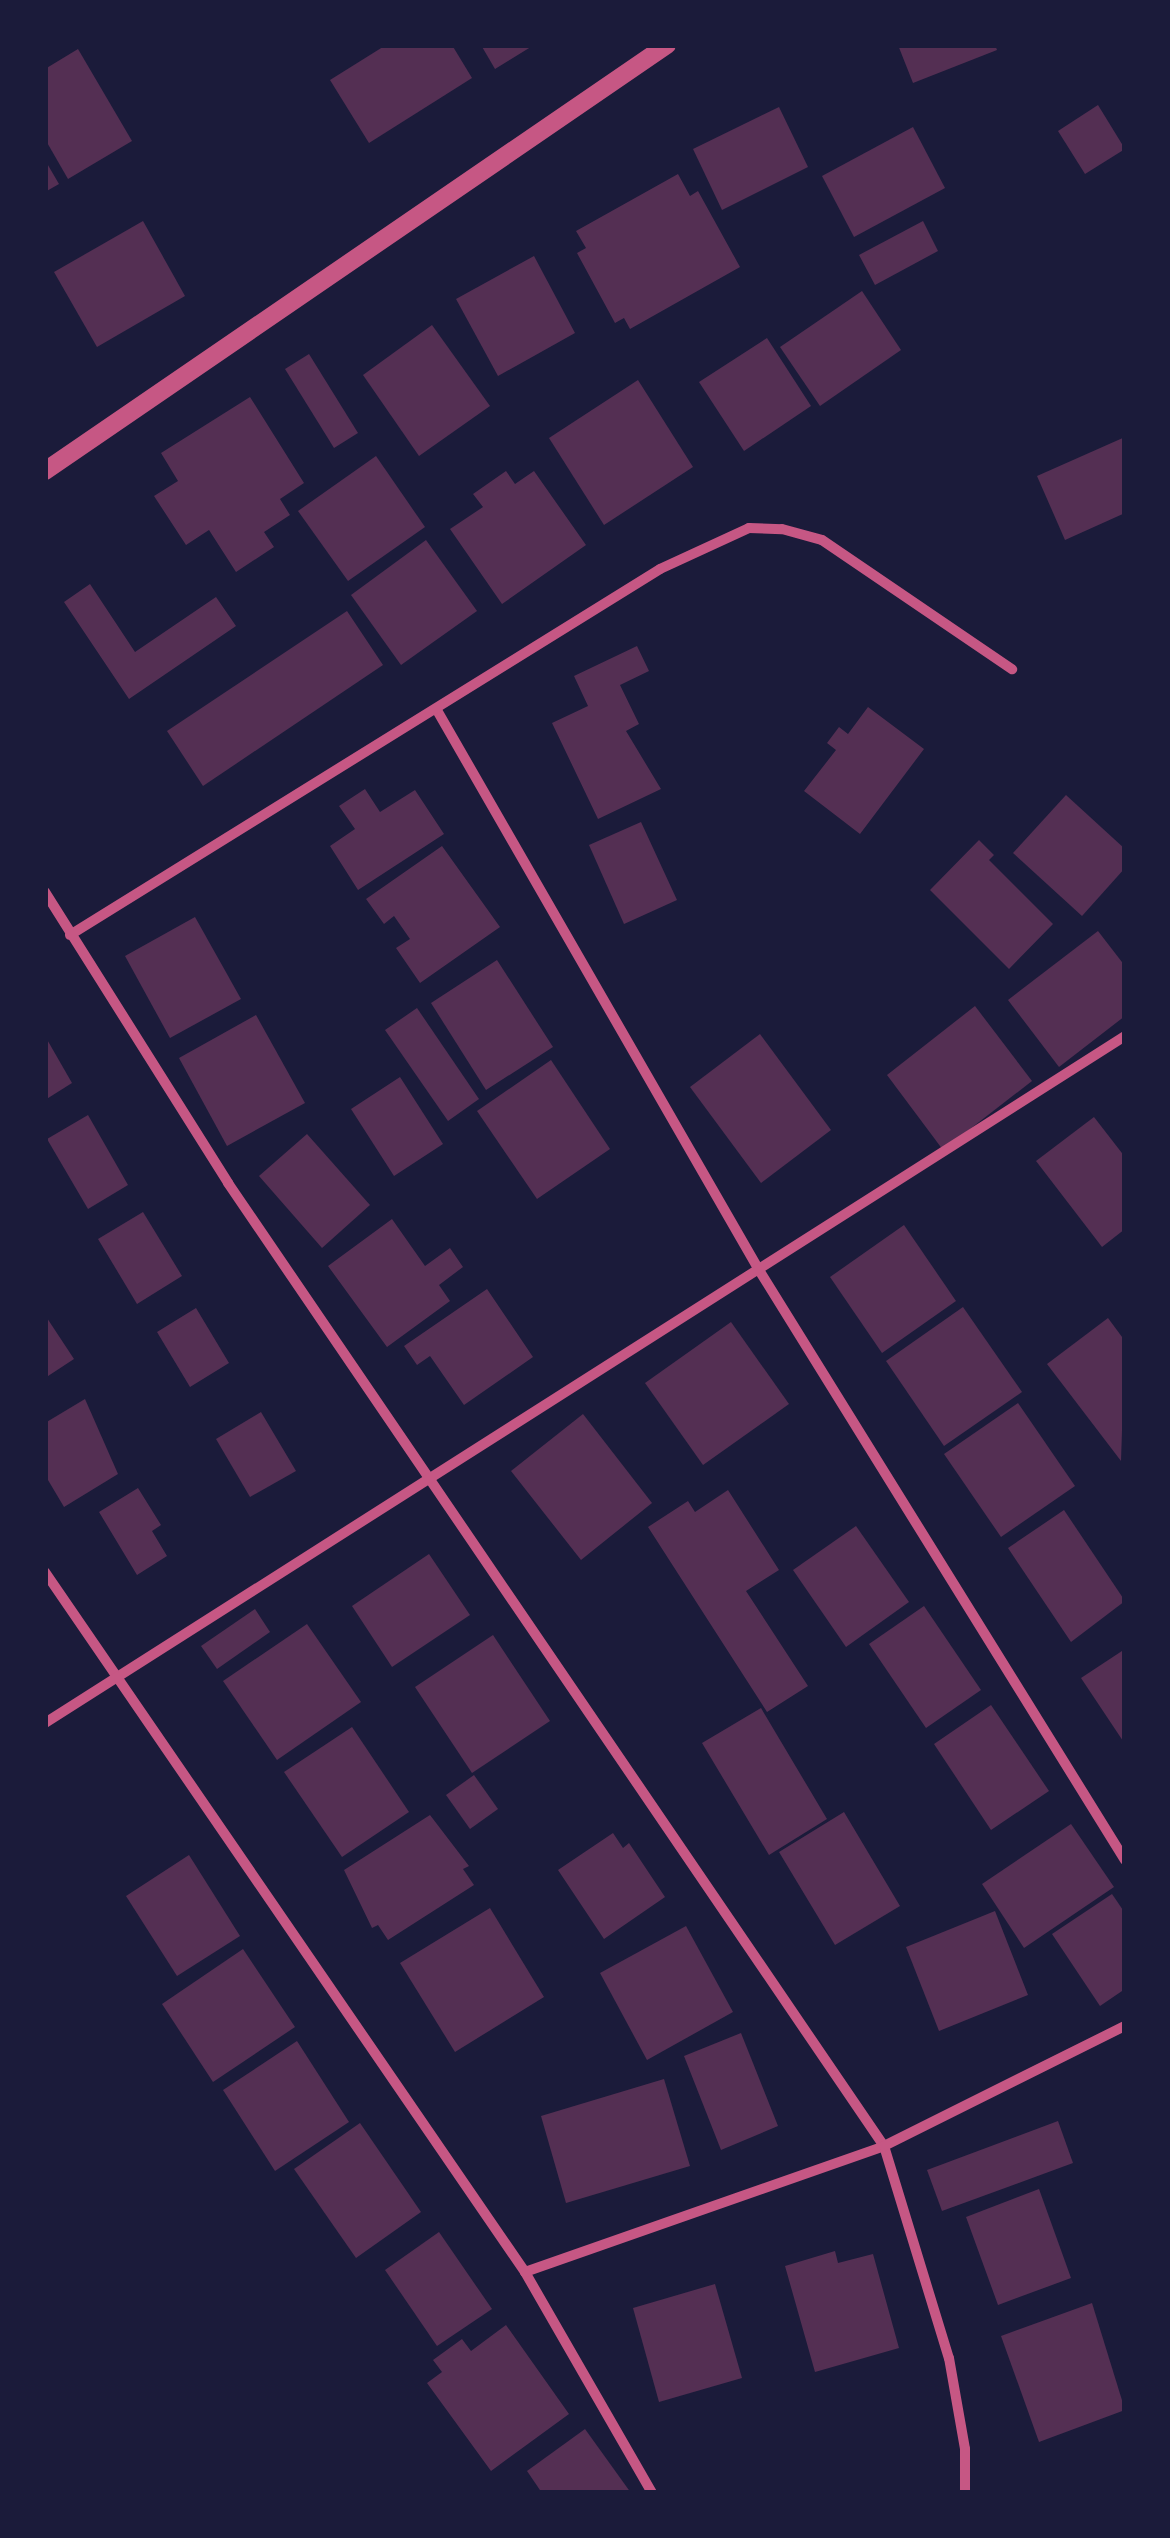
<!DOCTYPE html>
<html>
<head>
<meta charset="utf-8">
<style>
	body { margin:0 }
	#map { position:relative; width:1170px; height:2538px; overflow:hidden; background:#1b1b3a; font-family:"Sofia Sans Condensed",sans-serif }
	div>[style] { position:absolute }
	[style*='--x'] { left:calc(var(--x)*1px); top:calc(var(--y)*1px); width:calc(var(--w)*1px); rotate:calc(var(--a)*1deg) }
	.building>* { inset:0; background:#542f53 }
	.minor>* { height:10px; margin:-5px; padding:0 5px; transform-origin:5px; border-radius:5px; background:#c65784 }
	.tertiary>* { height:18px; margin:-9px; padding:0 9px; transform-origin:9px; border-radius:9px; background:#c65784 }
	span { translate:-50% -50%; white-space:nowrap; text-align:center; line-height:1.15; -webkit-text-stroke:9px #1b1b3a; paint-order:stroke }
	.frame { position:absolute; inset:0; border:48px solid #1b1b3a; pointer-events:none }
</style>
</head>
<body>
<div id="map">
	<div class="building">
		<i style="clip-path:polygon(386px 45px,452px 45px,472px 78px,369px 143px,330px 80px)"></i>
		<i style="clip-path:polygon(481px 45px,534px 45px,495px 69px)"></i>
		<i style="clip-path:polygon(898px 45px,995px 45px,997px 50px,913px 83px)"></i>
		<i style="clip-path:polygon(78px 49px,132px 141px,68px 179px,45px 139px,45px 69px)"></i>
		<i style="clip-path:polygon(1098px 105px,1125px 149px,1085px 174px,1058px 131px)"></i>
		<i style="clip-path:polygon(779px 107px,808px 167px,722px 210px,693px 149px)"></i>
		<i style="clip-path:polygon(913px 127px,945px 188px,854px 237px,822px 176px)"></i>
		<i style="clip-path:polygon(45px 160px,59px 184px,45px 192px)"></i>
		<i style="clip-path:polygon(678px 174px,690px 196px,698px 191px,740px 267px,630px 329px,624px 318px,615px 323px,577px 253px,586px 248px,576px 231px)"></i>
		<i style="clip-path:polygon(143px 221px,185px 296px,97px 347px,54px 272px)"></i>
		<i style="clip-path:polygon(923px 221px,938px 251px,875px 285px,859px 255px)"></i>
		<i style="clip-path:polygon(534px 256px,575px 333px,498px 376px,456px 299px)"></i>
		<i style="clip-path:polygon(862px 291px,901px 350px,820px 406px,780px 347px)"></i>
		<i style="clip-path:polygon(432px 325px,490px 406px,419px 456px,363px 375px)"></i>
		<i style="clip-path:polygon(767px 338px,811px 406px,744px 451px,699px 382px)"></i>
		<i style="clip-path:polygon(309px 354px,358px 433px,334px 448px,285px 369px)"></i>
		<i style="clip-path:polygon(638px 380px,693px 467px,604px 525px,549px 438px)"></i>
		<i style="clip-path:polygon(250px 397px,304px 483px,280px 499px,290px 515px,264px 532px,274px 547px,236px 572px,209px 530px,186px 545px,154px 496px,178px 481px,161px 453px)"></i>
		<i style="clip-path:polygon(1125px 437px,1125px 513px,1065px 540px,1037px 476px)"></i>
		<i style="clip-path:polygon(376px 456px,425px 527px,348px 581px,298px 511px)"></i>
		<i style="clip-path:polygon(506px 471px,515px 484px,534px 471px,586px 545px,502px 604px,450px 529px,483px 507px,473px 494px)"></i>
		<i style="clip-path:polygon(426px 540px,477px 611px,401px 665px,351px 595px)"></i>
		<i style="clip-path:polygon(90px 584px,135px 652px,216px 597px,236px 626px,129px 699px,64px 602px)"></i>
		<i style="clip-path:polygon(347px 611px,383px 665px,203px 786px,167px 731px)"></i>
		<i style="clip-path:polygon(637px 646px,649px 671px,620px 685px,639px 724px,626px 731px,661px 789px,598px 819px,552px 723px,588px 706px,574px 676px)"></i>
		<i style="clip-path:polygon(868px 707px,924px 749px,860px 834px,804px 791px,836px 750px,827px 743px,839px 727px,848px 734px)"></i>
		<i style="clip-path:polygon(365px 789px,380px 812px,415px 790px,444px 834px,358px 890px,330px 846px,355px 829px,339px 806px)"></i>
		<i style="clip-path:polygon(1066px 795px,1125px 849px,1125px 868px,1082px 916px,1013px 853px)"></i>
		<i style="clip-path:polygon(641px 822px,677px 900px,624px 924px,589px 845px)"></i>
		<i style="clip-path:polygon(979px 840px,994px 855px,989px 860px,1053px 924px,1009px 969px,930px 890px)"></i>
		<i style="clip-path:polygon(442px 846px,500px 927px,420px 983px,396px 948px,410px 939px,394px 916px,384px 924px,366px 899px)"></i>
		<i style="clip-path:polygon(195px 917px,241px 999px,170px 1038px,125px 956px)"></i>
		<i style="clip-path:polygon(1098px 931px,1125px 966px,1125px 1016px,1059px 1067px,1008px 1000px)"></i>
		<i style="clip-path:polygon(497px 960px,553px 1047px,486px 1090px,431px 1003px)"></i>
		<i style="clip-path:polygon(975px 1006px,1032px 1081px,943px 1150px,887px 1075px)"></i>
		<i style="clip-path:polygon(417px 1008px,479px 1099px,448px 1121px,385px 1030px)"></i>
		<i style="clip-path:polygon(256px 1015px,305px 1103px,227px 1146px,179px 1058px)"></i>
		<i style="clip-path:polygon(760px 1034px,831px 1130px,761px 1183px,690px 1087px)"></i>
		<i style="clip-path:polygon(45px 1036px,72px 1083px,45px 1100px)"></i>
		<i style="clip-path:polygon(551px 1060px,610px 1149px,537px 1199px,477px 1111px)"></i>
		<i style="clip-path:polygon(400px 1077px,443px 1144px,394px 1176px,351px 1109px)"></i>
		<i style="clip-path:polygon(88px 1115px,128px 1185px,88px 1209px,47px 1139px)"></i>
		<i style="clip-path:polygon(1094px 1117px,1125px 1157px,1125px 1229px,1102px 1247px,1036px 1161px)"></i>
		<i style="clip-path:polygon(307px 1134px,370px 1205px,322px 1248px,259px 1176px)"></i>
		<i style="clip-path:polygon(143px 1212px,182px 1276px,137px 1304px,98px 1239px)"></i>
		<i style="clip-path:polygon(392px 1219px,425px 1266px,450px 1248px,463px 1267px,439px 1285px,450px 1301px,387px 1347px,328px 1266px)"></i>
		<i style="clip-path:polygon(904px 1225px,956px 1301px,882px 1353px,830px 1277px)"></i>
		<i style="clip-path:polygon(487px 1289px,533px 1357px,464px 1405px,430px 1356px,417px 1365px,404px 1346px)"></i>
		<i style="clip-path:polygon(963px 1307px,1022px 1392px,944px 1446px,886px 1361px)"></i>
		<i style="clip-path:polygon(196px 1308px,229px 1363px,190px 1387px,157px 1332px)"></i>
		<i style="clip-path:polygon(45px 1315px,74px 1359px,45px 1378px)"></i>
		<i style="clip-path:polygon(1108px 1318px,1125px 1341px,1121px 1461px,1047px 1364px)"></i>
		<i style="clip-path:polygon(731px 1322px,789px 1404px,703px 1465px,645px 1383px)"></i>
		<i style="clip-path:polygon(85px 1399px,118px 1474px,64px 1507px,45px 1475px,45px 1423px)"></i>
		<i style="clip-path:polygon(1018px 1403px,1075px 1486px,1001px 1537px,944px 1454px)"></i>
		<i style="clip-path:polygon(261px 1412px,296px 1471px,250px 1497px,216px 1439px)"></i>
		<i style="clip-path:polygon(583px 1414px,652px 1503px,581px 1560px,511px 1471px)"></i>
		<i style="clip-path:polygon(138px 1488px,161px 1525px,152px 1531px,167px 1556px,137px 1575px,99px 1512px)"></i>
		<i style="clip-path:polygon(728px 1490px,779px 1570px,746px 1591px,808px 1686px,767px 1712px,648px 1527px,688px 1501px,695px 1512px)"></i>
		<i style="clip-path:polygon(1064px 1510px,1125px 1601px,1071px 1642px,1008px 1548px)"></i>
		<i style="clip-path:polygon(856px 1526px,909px 1602px,846px 1647px,793px 1570px)"></i>
		<i style="clip-path:polygon(429px 1554px,470px 1615px,392px 1667px,352px 1606px)"></i>
		<i style="clip-path:polygon(924px 1606px,981px 1690px,926px 1728px,869px 1644px)"></i>
		<i style="clip-path:polygon(255px 1609px,270px 1632px,217px 1669px,201px 1646px)"></i>
		<i style="clip-path:polygon(307px 1624px,361px 1702px,277px 1760px,223px 1681px)"></i>
		<i style="clip-path:polygon(493px 1635px,550px 1721px,472px 1773px,415px 1687px)"></i>
		<i style="clip-path:polygon(1125px 1649px,1125px 1744px,1081px 1678px)"></i>
		<i style="clip-path:polygon(991px 1705px,1049px 1791px,991px 1830px,934px 1744px)"></i>
		<i style="clip-path:polygon(761px 1708px,827px 1819px,769px 1855px,702px 1743px)"></i>
		<i style="clip-path:polygon(352px 1727px,409px 1812px,342px 1857px,284px 1772px)"></i>
		<i style="clip-path:polygon(474px 1775px,498px 1809px,470px 1829px,446px 1795px)"></i>
		<i style="clip-path:polygon(844px 1812px,900px 1906px,835px 1945px,779px 1852px)"></i>
		<i style="clip-path:polygon(430px 1815px,469px 1866px,463px 1869px,474px 1885px,388px 1940px,378px 1925px,372px 1928px,344px 1870px)"></i>
		<i style="clip-path:polygon(1071px 1824px,1114px 1887px,1024px 1948px,982px 1884px)"></i>
		<i style="clip-path:polygon(613px 1833px,623px 1848px,629px 1843px,665px 1897px,604px 1939px,558px 1870px)"></i>
		<i style="clip-path:polygon(189px 1855px,240px 1936px,177px 1976px,126px 1896px)"></i>
		<i style="clip-path:polygon(1112px 1894px,1125px 1913px,1125px 1989px,1100px 2006px,1052px 1934px)"></i>
		<i style="clip-path:polygon(490px 1908px,544px 1997px,455px 2052px,400px 1963px)"></i>
		<i style="clip-path:polygon(995px 1911px,1028px 1995px,939px 2031px,906px 1947px)"></i>
		<i style="clip-path:polygon(686px 1926px,733px 2012px,647px 2060px,600px 1973px)"></i>
		<i style="clip-path:polygon(243px 1949px,295px 2027px,213px 2082px,162px 2004px)"></i>
		<i style="clip-path:polygon(741px 2033px,778px 2126px,721px 2150px,684px 2056px)"></i>
		<i style="clip-path:polygon(297px 2041px,349px 2122px,275px 2171px,223px 2090px)"></i>
		<i style="clip-path:polygon(664px 2079px,690px 2166px,566px 2203px,541px 2116px)"></i>
		<i style="clip-path:polygon(1058px 2121px,1073px 2163px,942px 2211px,927px 2170px)"></i>
		<i style="clip-path:polygon(360px 2123px,421px 2212px,356px 2258px,294px 2169px)"></i>
		<i style="clip-path:polygon(1039px 2189px,1071px 2278px,998px 2305px,966px 2217px)"></i>
		<i style="clip-path:polygon(439px 2232px,492px 2309px,437px 2346px,385px 2270px)"></i>
		<i style="clip-path:polygon(835px 2251px,838px 2263px,873px 2254px,899px 2348px,815px 2372px,785px 2266px)"></i>
		<i style="clip-path:polygon(715px 2284px,742px 2378px,659px 2402px,633px 2308px)"></i>
		<i style="clip-path:polygon(1092px 2303px,1125px 2410px,1039px 2442px,1001px 2336px)"></i>
		<i style="clip-path:polygon(506px 2325px,569px 2414px,491px 2471px,427px 2383px,442px 2372px,433px 2360px,462px 2339px,471px 2351px)"></i>
		<i style="clip-path:polygon(585px 2429px,631px 2493px,542px 2493px,527px 2471px)"></i>
	</div>
	<div class="minor">
		<i style="--x:438;--y:712;--w:644;--a:60.09"></i>
		<i style="--x:759;--y:1270;--w:694;--a:58.19"></i>
		<i style="--x:45;--y:892;--w:344;--a:57.8"></i>
		<i style="--x:228;--y:1183;--w:1165;--a:55.74"></i>
		<i style="--x:884;--y:2146;--w:222;--a:73"></i>
		<i style="--x:949;--y:2358;--w:92;--a:80"></i>
		<i style="--x:965;--y:2449;--w:44;--a:90"></i>
		<i style="--x:70;--y:935;--w:694;--a:-31.81"></i>
		<i style="--x:660;--y:569;--w:98;--a:-24.7"></i>
		<i style="--x:749;--y:528;--w:33;--a:2"></i>
		<i style="--x:782;--y:529;--w:41;--a:15.4"></i>
		<i style="--x:822;--y:540;--w:230;--a:34.2"></i>
		<i style="--x:45;--y:1572;--w:849;--a:55.56"></i>
		<i style="--x:525;--y:2272;--w:255;--a:60.1"></i>
		<i style="--x:45;--y:1723;--w:1280;--a:-32.46"></i>
		<i style="--x:525;--y:2272;--w:380;--a:-19.3"></i>
		<i style="--x:884;--y:2146;--w:269;--a:-26.5"></i>
	</div>
	<div class="tertiary">
		<i style="--x:45;--y:471;--w:754;--a:-34.41"></i>
	</div>
	<div class="frame"></div>
</div>
</body>
</html>
